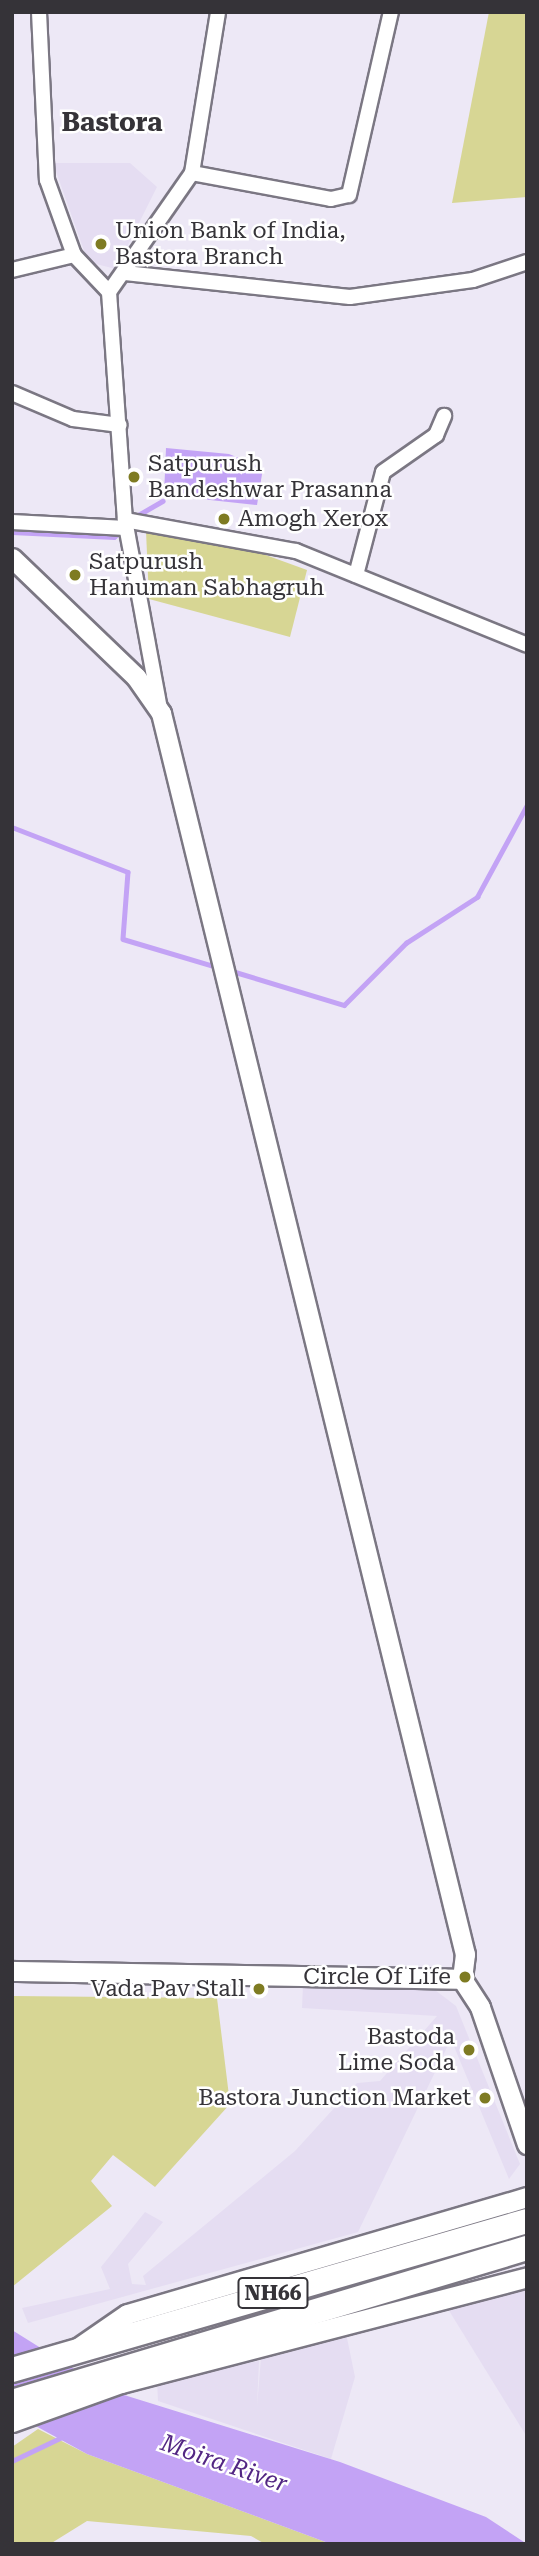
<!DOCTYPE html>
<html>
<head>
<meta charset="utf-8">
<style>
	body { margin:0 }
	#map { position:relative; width:539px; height:2556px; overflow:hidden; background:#ede8f6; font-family:"Roboto Serif",serif }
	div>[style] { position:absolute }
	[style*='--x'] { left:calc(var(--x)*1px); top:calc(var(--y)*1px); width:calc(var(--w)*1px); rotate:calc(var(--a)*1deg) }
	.built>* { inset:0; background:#e5ddf2 }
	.green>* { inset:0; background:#d7d694 }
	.water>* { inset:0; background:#c3a3f5 }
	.stream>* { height:4.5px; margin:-2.25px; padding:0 2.25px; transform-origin:2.25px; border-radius:2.25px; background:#c3a3f5 }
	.roads { filter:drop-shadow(2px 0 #7b7783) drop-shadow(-2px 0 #7b7783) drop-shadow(0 2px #7b7783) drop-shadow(0 -2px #7b7783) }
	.street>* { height:14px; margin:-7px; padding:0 7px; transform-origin:7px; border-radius:7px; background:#fff }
	.secondary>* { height:19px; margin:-9.5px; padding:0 9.5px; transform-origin:9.5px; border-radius:9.5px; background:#fff }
	.highway>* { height:24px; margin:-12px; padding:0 12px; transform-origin:12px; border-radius:12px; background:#fff }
	.dots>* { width:19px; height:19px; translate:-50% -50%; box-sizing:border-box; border:4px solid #fff; border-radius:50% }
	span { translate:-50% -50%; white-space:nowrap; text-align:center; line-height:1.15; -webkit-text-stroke:5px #fff; paint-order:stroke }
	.shield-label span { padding:2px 5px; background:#fff; border:2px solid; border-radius:5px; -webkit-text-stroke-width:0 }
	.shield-label { font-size:21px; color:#353338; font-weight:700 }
	.poi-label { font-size:23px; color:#353338 }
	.left { translate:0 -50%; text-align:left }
	.right { translate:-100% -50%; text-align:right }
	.water-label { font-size:24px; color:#522683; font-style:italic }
	.quarter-label { font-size:26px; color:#353338; font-weight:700 }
	.frame { position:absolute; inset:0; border:14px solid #353338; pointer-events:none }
</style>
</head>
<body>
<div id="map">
	<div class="built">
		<i style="clip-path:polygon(53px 163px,130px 163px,157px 187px,116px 269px,88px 262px)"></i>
		<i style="clip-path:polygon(303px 1985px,431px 1987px,456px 2006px,520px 2164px,509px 2179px,451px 2039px,358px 2232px,28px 2323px,22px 2308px,110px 2289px,101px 2267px,145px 2212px,163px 2222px,128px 2264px,132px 2284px,146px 2285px,143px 2276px,295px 2151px,357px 2083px,380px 2081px,437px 2016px,302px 2008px)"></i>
		<i style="clip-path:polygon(527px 2288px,527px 2437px,448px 2309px)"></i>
		<i style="clip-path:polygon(346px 2333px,355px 2377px,331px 2459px,158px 2401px,157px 2380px,259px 2361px,257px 2407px,261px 2357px)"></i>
	</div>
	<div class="green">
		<i style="clip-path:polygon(489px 12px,527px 12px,527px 197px,452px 203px)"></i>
		<i style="clip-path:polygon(146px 531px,244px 547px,307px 570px,290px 637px,149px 599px)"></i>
		<i style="clip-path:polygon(12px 1996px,217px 1998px,230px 2104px,155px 2187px,113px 2155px,91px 2181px,112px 2206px,12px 2287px)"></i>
		<i style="clip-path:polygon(38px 2429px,87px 2454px,331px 2544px,265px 2544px,251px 2536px,87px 2521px,50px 2544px,12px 2544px,12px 2447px)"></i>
	</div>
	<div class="water">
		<i style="clip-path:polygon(166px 448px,229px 454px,263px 468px,257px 505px,164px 495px)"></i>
		<i style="clip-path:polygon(12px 2330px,108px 2390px,340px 2462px,486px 2517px,527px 2544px,331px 2544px,87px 2454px,12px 2413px)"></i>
	</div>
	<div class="stream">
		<i style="--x:133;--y:518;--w:34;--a:-30"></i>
		<i style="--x:12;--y:532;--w:102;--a:2.8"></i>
		<i style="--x:114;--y:537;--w:8;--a:-40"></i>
		<i style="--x:12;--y:827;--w:124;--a:21.2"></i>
		<i style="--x:128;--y:872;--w:67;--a:94.3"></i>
		<i style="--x:123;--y:939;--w:98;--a:16.6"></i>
		<i style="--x:232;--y:971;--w:117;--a:16.9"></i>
		<i style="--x:344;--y:1005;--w:88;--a:-45"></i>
		<i style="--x:406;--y:943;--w:85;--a:-32.9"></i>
		<i style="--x:477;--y:897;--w:105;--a:-61.5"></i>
		<i style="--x:12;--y:2461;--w:55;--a:-25.6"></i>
	</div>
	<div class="roads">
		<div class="street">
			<i style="--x:39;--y:12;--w:168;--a:87.3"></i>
			<i style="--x:47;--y:180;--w:80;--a:70.2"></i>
			<i style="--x:74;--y:255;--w:51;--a:46.6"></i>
			<i style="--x:109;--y:292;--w:229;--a:86"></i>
			<i style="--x:125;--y:520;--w:191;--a:79.5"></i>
			<i style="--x:192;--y:173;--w:141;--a:10.6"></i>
			<i style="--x:331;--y:199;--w:18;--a:-13"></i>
			<i style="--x:349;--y:195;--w:188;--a:-77.1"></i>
			<i style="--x:12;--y:270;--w:64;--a:-13.6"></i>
			<i style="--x:125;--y:273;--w:226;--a:6.1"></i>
			<i style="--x:350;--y:297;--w:124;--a:-7.9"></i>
			<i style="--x:473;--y:280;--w:57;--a:-18.4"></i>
			<i style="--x:109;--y:292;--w:145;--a:-55.1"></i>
			<i style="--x:192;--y:173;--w:163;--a:-80.8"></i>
			<i style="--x:12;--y:393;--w:66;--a:23.1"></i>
			<i style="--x:73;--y:419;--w:47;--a:7.3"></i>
			<i style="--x:125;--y:520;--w:174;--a:10.3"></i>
			<i style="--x:296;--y:551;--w:249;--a:22.1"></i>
			<i style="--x:12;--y:522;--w:114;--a:3"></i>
			<i style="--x:356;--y:575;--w:106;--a:-75.3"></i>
			<i style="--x:383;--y:472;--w:65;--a:-34.9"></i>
			<i style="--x:436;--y:435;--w:21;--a:-67"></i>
		</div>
		<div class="secondary">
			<i style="--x:12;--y:558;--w:172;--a:43.8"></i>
			<i style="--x:136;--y:677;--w:44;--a:55.2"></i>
			<i style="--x:161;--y:713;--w:1278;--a:76.24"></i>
			<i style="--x:465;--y:1954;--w:25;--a:97"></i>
			<i style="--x:12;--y:1971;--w:450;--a:1"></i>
			<i style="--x:462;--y:1979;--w:33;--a:57"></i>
			<i style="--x:480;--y:2007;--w:145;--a:71.1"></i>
			<i style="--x:79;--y:2347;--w:58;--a:-34.5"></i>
			<i style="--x:127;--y:2314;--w:417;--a:-16.3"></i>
			<i style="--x:12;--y:2422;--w:116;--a:-19.7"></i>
			<i style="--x:121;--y:2383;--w:420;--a:-14.6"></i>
		</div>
		<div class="highway">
			<i style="--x:12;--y:2370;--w:536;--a:-16.14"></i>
			<i style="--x:12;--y:2402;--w:538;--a:-16.65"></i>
		</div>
	</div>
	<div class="dots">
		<i style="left:101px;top:244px;background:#7e7b22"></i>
		<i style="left:134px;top:477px;background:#7e7b22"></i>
		<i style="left:224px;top:519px;background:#7e7b22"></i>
		<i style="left:75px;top:575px;background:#7e7b22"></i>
		<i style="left:465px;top:1977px;background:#7e7b22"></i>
		<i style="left:259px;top:1989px;background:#7e7b22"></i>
		<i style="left:469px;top:2050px;background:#7e7b22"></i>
		<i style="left:485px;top:2098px;background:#7e7b22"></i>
	</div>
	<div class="shield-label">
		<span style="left:273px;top:2293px">NH66</span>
	</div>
	<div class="poi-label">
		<span class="left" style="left:115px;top:244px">Union Bank of India,<br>Bastora Branch</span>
		<span class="left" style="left:148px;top:477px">Satpurush<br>Bandeshwar Prasanna</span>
		<span class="left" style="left:238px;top:519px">Amogh Xerox</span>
		<span class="left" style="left:89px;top:575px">Satpurush<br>Hanuman Sabhagruh</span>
		<span class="right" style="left:451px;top:1977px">Circle Of Life</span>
		<span class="right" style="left:245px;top:1989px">Vada Pav Stall</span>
		<span class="right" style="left:455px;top:2050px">Bastoda<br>Lime Soda</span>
		<span class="right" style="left:471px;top:2098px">Bastora Junction Market</span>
	</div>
	<div class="water-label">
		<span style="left:224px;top:2464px;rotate:19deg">Moira River</span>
	</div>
	<div class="quarter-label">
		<span style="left:112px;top:123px">Bastora</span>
	</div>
	<div class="frame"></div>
</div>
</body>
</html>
